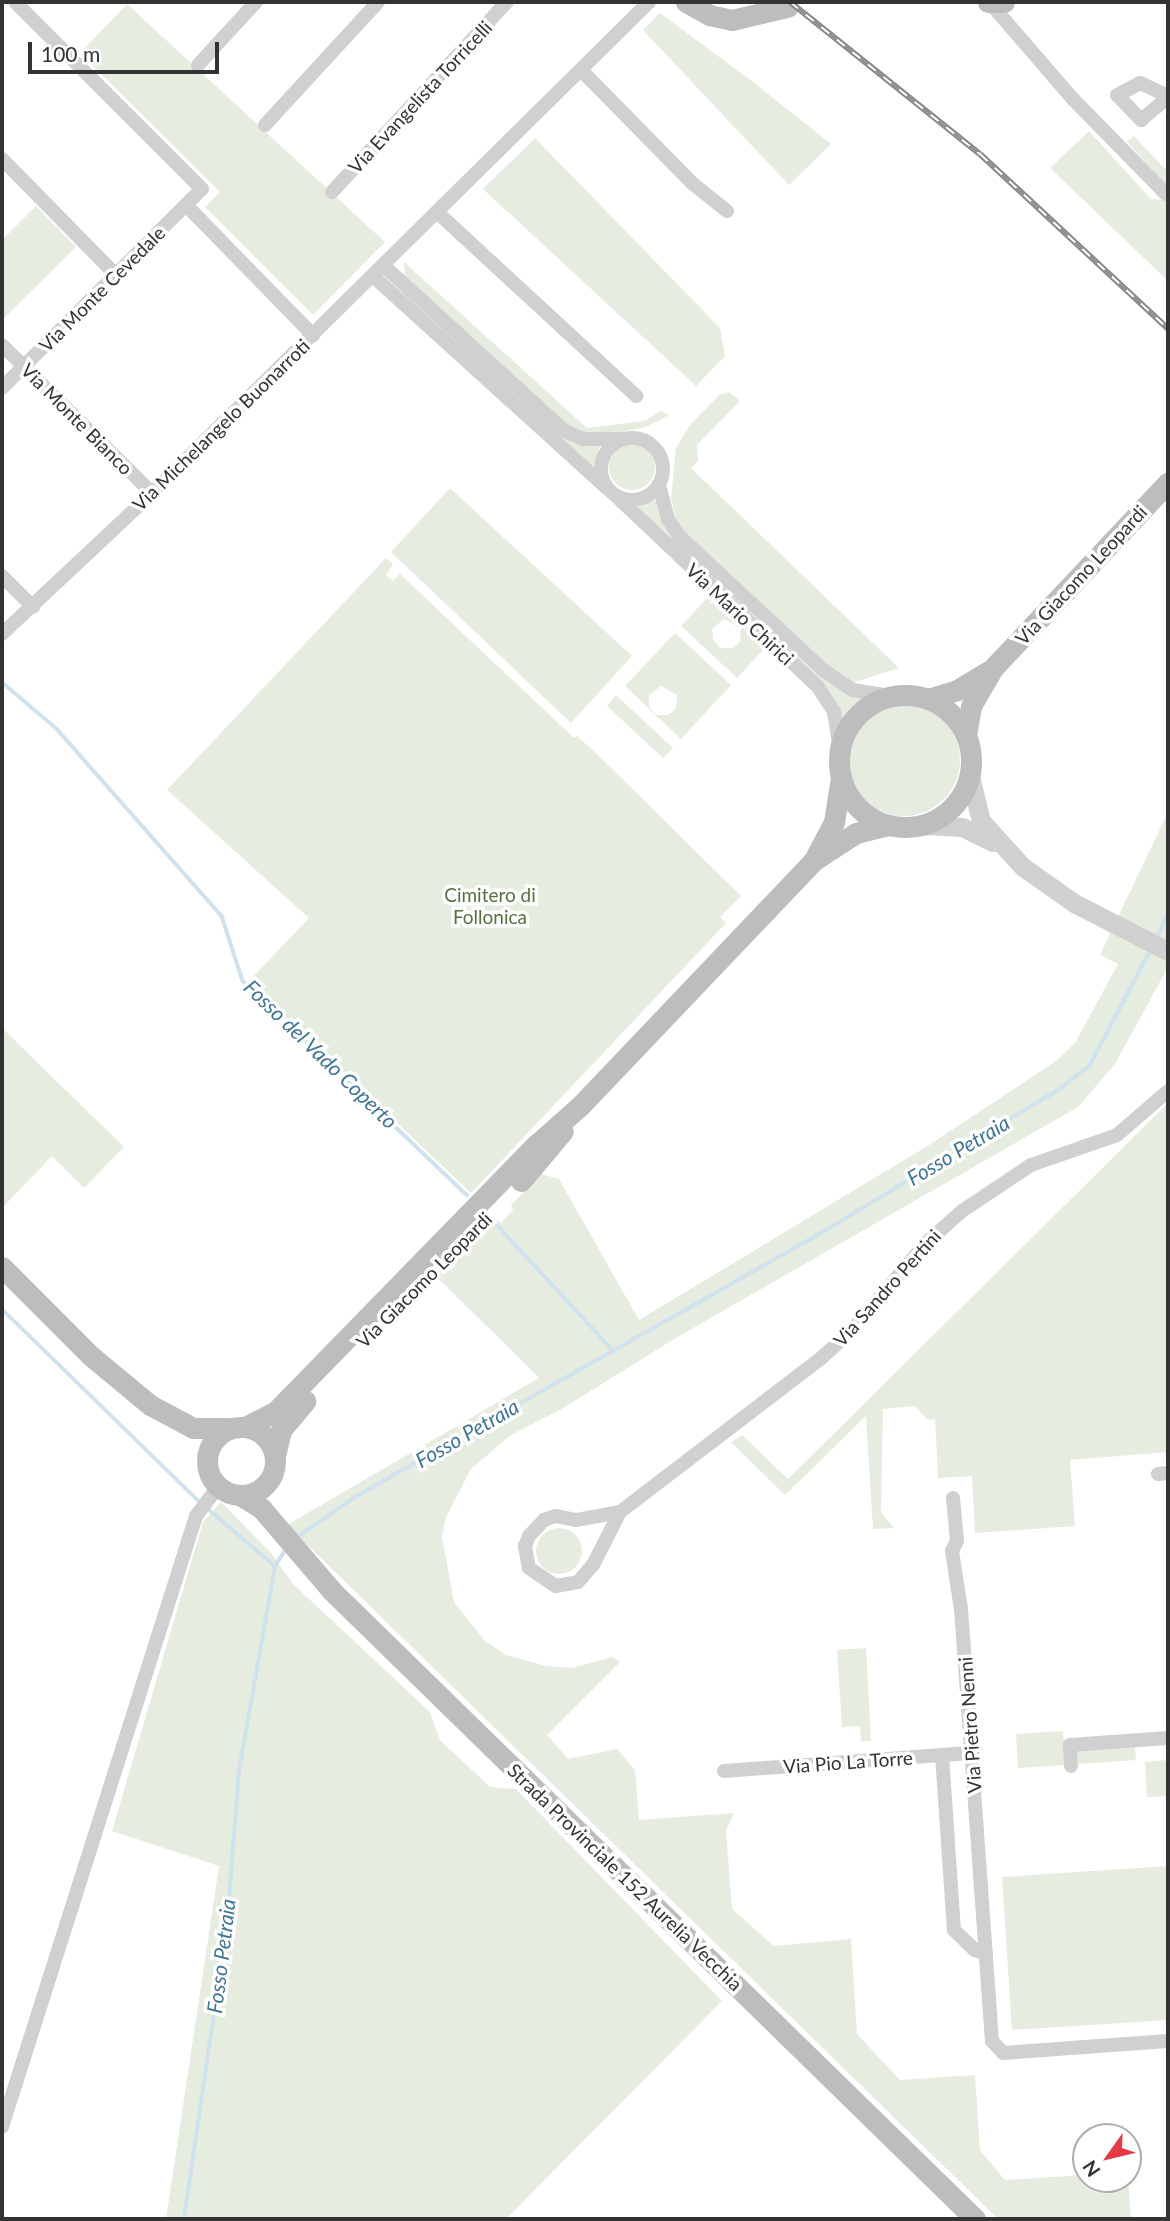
<!DOCTYPE html>
<html>
<head>
<meta charset="utf-8">
<style>
	body { margin:0 }
	#map { position:relative; width:1170px; height:2221px; overflow:hidden; background:#fff; font-family:Lato,sans-serif }
	div>[style] { position:absolute }
	[style*='--x'] { left:calc(var(--x)*1px); top:calc(var(--y)*1px); width:calc(var(--w)*1px); rotate:calc(var(--a)*1deg) }
	.green>* { inset:0; background:#e6ecdf }
	.round { border-radius:50% }
	.stream>* { height:3.5px; margin:-1.75px; padding:0 1.75px; transform-origin:1.75px; border-radius:1.75px; background:#cfe2ee }
	.minor>* { height:14px; margin:-7px; padding:0 7px; transform-origin:7px; border-radius:7px; background:#d0d0d0 }
	.minor>.ring { margin:-7px; padding:0; box-sizing:content-box; background:none; border:14px solid #d0d0d0; border-radius:50% }
	.tertiary>* { height:19px; margin:-9.5px; padding:0 9.5px; transform-origin:9.5px; border-radius:9.5px; background:#d0d0d0 }
	.secondary>* { height:21px; margin:-10.5px; padding:0 10.5px; transform-origin:10.5px; border-radius:10.5px; background:#bdbdbd }
	.secondary>.ring { margin:-10.5px; padding:0; box-sizing:content-box; background:none; border:21px solid #bdbdbd; border-radius:50% }
	.rail>* { height:6px; margin-top:-3px; transform-origin:0; background:repeating-linear-gradient(90deg,#fff 0 10px,#888 0 20px); box-sizing:border-box; border-block:2px solid #888 }
	span { translate:-50% -50%; white-space:nowrap; text-align:center; line-height:1.15; -webkit-text-stroke:7px #fff; paint-order:stroke }
	.street-label { font-size:19px; color:#333 }
	.park-label { font-size:19px; color:#56703f }
	.water-label { font-size:21px; color:#3f7597; font-style:italic }
	.frame { position:absolute; inset:0; border:4px solid #333; pointer-events:none }
	.north { position:absolute; left:1072px; top:2123px; width:70px; height:70px; box-sizing:border-box; background:#fff; border:2px solid #adadad; border-radius:50%; rotate:236deg; font-size:19px; font-weight:700; line-height:28px; text-align:center; color:#333 }
	.north::after { content:''; display:block; margin:auto; width:24px; height:32px; background:#e63946; clip-path:polygon(50% 0,100% 100%,50% 72%,0 100%) }
	.scale { position:absolute; left:28px; top:42px; width:191px; height:32px; box-sizing:border-box; border:4px solid #333; border-top:0; padding-left:9px; font-size:21px; line-height:24px; white-space:nowrap; color:#333; -webkit-text-stroke:5px #fff; paint-order:stroke }
</style>
</head>
<body>
<div id="map">
	<div class="green">
		<i style="clip-path:polygon(127px 4px,385px 242px,313px 315px,205px 207px,220px 192px,90px 63px,83px 50px)"></i>
		<i style="clip-path:polygon(660px 13px,753px 82px,831px 144px,789px 185px,643px 30px)"></i>
		<i style="clip-path:polygon(1089px 131px,1151px 199px,1168px 200px,1168px 281px,1050px 168px)"></i>
		<i style="clip-path:polygon(1134px 136px,1168px 172px,1168px 187px,1127px 142px)"></i>
		<i style="clip-path:polygon(535px 138px,720px 328px,725px 356px,696px 386px,483px 189px)"></i>
		<i style="clip-path:polygon(36px 206px,76px 247px,2px 320px,2px 240px)"></i>
		<i style="clip-path:polygon(404px 262px,587px 428px,644px 421px,661px 411px,669px 415px,646px 427px,612px 434px,596px 436px,571px 429px,405px 277px)"></i>
		<i style="clip-path:polygon(405px 291px,556px 431px,600px 446px,593px 467px,400px 293px)"></i>
		<i style="clip-path:polygon(729px 392px,740px 401px,697px 445px,698px 461px,691px 468px,899px 668px,852px 683px,842px 678px,684px 533px,676px 519px,671px 498px,676px 448px,690px 425px,719px 395px)"></i>
		<i class="round" style="left:609px;top:444px;width:46px;height:46px"></i>
		<i style="clip-path:polygon(450px 488px,632px 656px,571px 723px,391px 552px)"></i>
		<i style="clip-path:polygon(659px 499px,668px 530px,866px 698px,844px 723px,825px 686px,633px 509px)"></i>
		<i style="clip-path:polygon(386px 558px,393px 564px,386px 575px,393px 581px,400px 574px,574px 738px,577px 736px,598px 755px,741px 896px,720px 917px,726px 923px,471px 1193px,248px 982px,309px 918px,167px 790px)"></i>
		<i style="clip-path:polygon(evenodd,709px 596px,765px 648px,737px 678px,681px 626px,709px 596px,724px 619px,741px 628px,740px 642px,732px 648px,720px 648px,713px 640px,712px 629px,724px 619px)"></i>
		<i style="clip-path:polygon(evenodd,675px 633px,731px 685px,681px 739px,625px 686px,675px 633px,661px 686px,677px 695px,676px 709px,668px 715px,657px 715px,649px 707px,649px 695px,661px 686px)"></i>
		<i style="clip-path:polygon(616px 695px,673px 748px,663px 758px,607px 706px)"></i>
		<i class="round" style="left:848px;top:704px;width:112px;height:112px"></i>
		<i style="clip-path:polygon(1168px 812px,1168px 967px,1115px 1064px,1078px 1107px,674px 1339px,560px 1410px,511px 1435px,471px 1469px,446px 1517px,442px 1537px,454px 1602px,485px 1641px,506px 1655px,546px 1666px,572px 1668px,612px 1657px,620px 1662px,547px 1735px,568px 1759px,617px 1749px,635px 1770px,639px 1820px,734px 1813px,726px 1831px,732px 1909px,774px 1946px,851px 1939px,857px 2034px,900px 2080px,975px 2075px,980px 2150px,1005px 2180px,1086px 2175px,1086px 2179px,1128px 2179px,1131px 2219px,998px 2219px,287px 1525px,539px 1378px,435px 1275px,444px 1266px,450px 1270px,455px 1266px,451px 1260px,460px 1250px,468px 1253px,465px 1245px,480px 1230px,484px 1235px,496px 1219px,501px 1223px,513px 1210px,511px 1205px,541px 1174px,559px 1179px,639px 1320px,926px 1147px,1056px 1061px,1075px 1043px,1118px 964px,1100px 955px)"></i>
		<i style="clip-path:polygon(2px 1028px,124px 1147px,84px 1188px,52px 1156px,2px 1208px)"></i>
		<i style="clip-path:polygon(1168px 1103px,1168px 1452px,1070px 1460px,1075px 1526px,975px 1533px,972px 1476px,938px 1478px,935px 1419px,928px 1420px,915px 1406px,883px 1409px,881px 1512px,894px 1528px,873px 1529px,866px 1416px,785px 1495px,731px 1442px,742px 1435px,788px 1479px)"></i>
		<i style="clip-path:polygon(221px 1502px,271px 1553px,293px 1584px,430px 1712px,440px 1740px,490px 1787px,516px 1789px,722px 2001px,506px 2219px,166px 2219px,219px 1866px,112px 1831px,203px 1522px)"></i>
		<i class="round" style="left:536px;top:1528px;width:46px;height:46px"></i>
		<i style="clip-path:polygon(866px 1648px,871px 1741px,861px 1741px,860px 1726px,842px 1727px,837px 1650px)"></i>
		<i style="clip-path:polygon(1063px 1731px,1065px 1765px,1018px 1768px,1016px 1734px)"></i>
		<i style="clip-path:polygon(1135px 1747px,1136px 1760px,1078px 1764px,1077px 1750px)"></i>
		<i style="clip-path:polygon(1168px 1760px,1168px 1796px,1147px 1797px,1145px 1762px)"></i>
		<i style="clip-path:polygon(1168px 1866px,1168px 2020px,1012px 2030px,1002px 1877px)"></i>
		<i style="clip-path:polygon(1124px 2125px,1125px 2137px,1088px 2137px,1087px 2127px)"></i>
	</div>
	<div class="stream">
		<i style="--x:2;--y:682;--w:72;--a:40.5"></i>
		<i style="--x:57;--y:729;--w:249;--a:48.6"></i>
		<i style="--x:222;--y:916;--w:68;--a:72.1"></i>
		<i style="--x:243;--y:981;--w:310;--a:43.7"></i>
		<i style="--x:1156;--y:939;--w:29;--a:-65"></i>
		<i style="--x:498;--y:1226;--w:166;--a:47.2"></i>
		<i style="--x:2;--y:1309;--w:278;--a:44.3"></i>
		<i style="--x:207;--y:1508;--w:89;--a:40.5"></i>
		<i style="--x:296;--y:1538;--w:72;--a:-34.8"></i>
		<i style="--x:355;--y:1497;--w:530;--a:-29.52"></i>
		<i style="--x:816;--y:1236;--w:286;--a:-31.1"></i>
		<i style="--x:1061;--y:1088;--w:37;--a:-38"></i>
		<i style="--x:1090;--y:1065;--w:131;--a:-62.3"></i>
		<i style="--x:184;--y:2219;--w:296;--a:-81.7"></i>
		<i style="--x:227;--y:1926;--w:155;--a:-85.6"></i>
		<i style="--x:239;--y:1771;--w:208;--a:-80"></i>
		<i style="--x:275;--y:1566;--w:20;--a:-57"></i>
	</div>
	<div class="minor">
		<i style="--x:990;--y:3;--w:127;--a:49.2"></i>
		<i style="--x:1073;--y:99;--w:133;--a:45.6"></i>
		<i style="--x:198;--y:65;--w:86;--a:-47.4"></i>
		<i style="--x:581;--y:70;--w:158;--a:45.5"></i>
		<i style="--x:692;--y:183;--w:45;--a:38.7"></i>
		<i style="--x:1168;--y:96;--w:31;--a:-155"></i>
		<i style="--x:1140;--y:83;--w:26;--a:152"></i>
		<i style="--x:1117;--y:95;--w:35;--a:46"></i>
		<i style="--x:1141;--y:120;--w:35;--a:-40"></i>
		<i style="--x:265;--y:125;--w:167;--a:-47.4"></i>
		<i style="--x:2;--y:159;--w:163;--a:45.5"></i>
		<i style="--x:332;--y:192;--w:258;--a:-47.4"></i>
		<i style="--x:186;--y:205;--w:182;--a:45.7"></i>
		<i style="--x:438;--y:213;--w:270;--a:42.7"></i>
		<i style="--x:384;--y:266;--w:245;--a:42.4"></i>
		<i style="--x:565;--y:431;--w:20;--a:24"></i>
		<i style="--x:583;--y:439;--w:39;--a:0"></i>
		<i style="--x:373;--y:276;--w:316;--a:42.2"></i>
		<i style="--x:2;--y:345;--w:211;--a:44.6"></i>
		<i style="--x:2;--y:388;--w:282;--a:-44.9"></i>
		<i style="--x:202;--y:189;--w:264;--a:-135"></i>
		<i class="ring" style="left:601px;top:438px;width:48px;height:48px"></i>
		<i style="--x:659;--y:485;--w:35;--a:75"></i>
		<i style="--x:668;--y:519;--w:20;--a:57"></i>
		<i style="--x:679;--y:536;--w:197;--a:42.9"></i>
		<i style="--x:823;--y:670;--w:36;--a:34"></i>
		<i style="--x:853;--y:690;--w:39;--a:9"></i>
		<i style="--x:615;--y:495;--w:279;--a:43.4"></i>
		<i style="--x:818;--y:687;--w:30;--a:57"></i>
		<i style="--x:834;--y:712;--w:36;--a:81"></i>
		<i style="--x:2;--y:576;--w:44;--a:45"></i>
		<i style="--x:2;--y:634;--w:206;--a:-43.2"></i>
		<i style="--x:152;--y:493;--w:699;--a:-44.65"></i>
		<i style="--x:1158;--y:1474;--w:10;--a:-6"></i>
		<i style="--x:953;--y:1498;--w:43;--a:84.7"></i>
		<i style="--x:957;--y:1541;--w:11;--a:117"></i>
		<i style="--x:952;--y:1551;--w:59;--a:81.2"></i>
		<i style="--x:961;--y:1609;--w:433;--a:85.9"></i>
		<i style="--x:992;--y:2041;--w:16;--a:47"></i>
		<i style="--x:1003;--y:2053;--w:165;--a:-4.2"></i>
		<i style="--x:620;--y:1512;--w:45;--a:169.7"></i>
		<i style="--x:576;--y:1520;--w:21;--a:-169"></i>
		<i style="--x:555;--y:1516;--w:12;--a:160"></i>
		<i style="--x:544;--y:1520;--w:22;--a:133"></i>
		<i style="--x:529;--y:1536;--w:11;--a:112"></i>
		<i style="--x:525;--y:1546;--w:22;--a:80"></i>
		<i style="--x:529;--y:1568;--w:32;--a:34"></i>
		<i style="--x:556;--y:1586;--w:22;--a:-10"></i>
		<i style="--x:578;--y:1582;--w:23;--a:-49"></i>
		<i style="--x:593;--y:1565;--w:59;--a:-63"></i>
		<i style="--x:620;--y:1512;--w:250;--a:-37.4"></i>
		<i style="--x:819;--y:1360;--w:45;--a:-42.3"></i>
		<i style="--x:852;--y:1330;--w:114;--a:-49.6"></i>
		<i style="--x:926;--y:1243;--w:48;--a:-41.6"></i>
		<i style="--x:962;--y:1211;--w:83;--a:-33.7"></i>
		<i style="--x:1031;--y:1165;--w:91;--a:-19.2"></i>
		<i style="--x:1117;--y:1135;--w:67;--a:-40.8"></i>
		<i style="--x:942;--y:1755;--w:175;--a:86.1"></i>
		<i style="--x:954;--y:1930;--w:29;--a:44"></i>
		<i style="--x:975;--y:1950;--w:12;--a:20"></i>
		<i style="--x:1071;--y:1766;--w:21;--a:-93"></i>
		<i style="--x:1070;--y:1745;--w:98;--a:-4.1"></i>
		<i style="--x:724;--y:1771;--w:249;--a:-4.2"></i>
		<i style="--x:2;--y:2127;--w:641;--a:-72.38"></i>
		<i style="--x:196;--y:1516;--w:36;--a:-53"></i>
	</div>
	<div class="tertiary">
		<i style="--x:970;--y:776;--w:46;--a:76.3"></i>
		<i style="--x:981;--y:821;--w:62;--a:47.6"></i>
		<i style="--x:1023;--y:867;--w:62;--a:35.2"></i>
		<i style="--x:1074;--y:903;--w:106;--a:27.1"></i>
		<i style="--x:924;--y:825;--w:38;--a:3"></i>
		<i style="--x:962;--y:827;--w:34;--a:26"></i>
	</div>
	<div class="secondary">
		<i style="--x:686;--y:2;--w:26;--a:29"></i>
		<i style="--x:709;--y:15;--w:24;--a:12"></i>
		<i style="--x:732;--y:20;--w:57;--a:-13.3"></i>
		<i style="--x:988;--y:2;--w:16;--a:0"></i>
		<i class="ring" style="left:839px;top:695px;width:111px;height:111px"></i>
		<i style="--x:928;--y:699;--w:30;--a:-17"></i>
		<i style="--x:957;--y:690;--w:37;--a:-31"></i>
		<i style="--x:966;--y:735;--w:29;--a:-80"></i>
		<i style="--x:971;--y:706;--w:44;--a:-59.9"></i>
		<i style="--x:993;--y:668;--w:255;--a:-46.7"></i>
		<i style="--x:816;--y:856;--w:38;--a:-62"></i>
		<i style="--x:834;--y:822;--w:45;--a:-81"></i>
		<i style="--x:521;--y:1181;--w:65;--a:-50"></i>
		<i style="--x:2;--y:1267;--w:126;--a:45"></i>
		<i style="--x:91;--y:1356;--w:77;--a:39.7"></i>
		<i style="--x:150;--y:1405;--w:49;--a:28.1"></i>
		<i style="--x:193;--y:1428;--w:35;--a:0"></i>
		<i class="ring" style="left:207px;top:1427px;width:47px;height:47px"></i>
		<i style="--x:245;--y:1427;--w:35;--a:-27"></i>
		<i style="--x:276;--y:1411;--w:373;--a:-45.7"></i>
		<i style="--x:537;--y:1144;--w:57;--a:-41.5"></i>
		<i style="--x:580;--y:1106;--w:338;--a:-46.4"></i>
		<i style="--x:813;--y:861;--w:51;--a:-33.1"></i>
		<i style="--x:856;--y:833;--w:34;--a:-14"></i>
		<i style="--x:275;--y:1456;--w:27;--a:-77"></i>
		<i style="--x:281;--y:1430;--w:38;--a:-50"></i>
		<i style="--x:240;--y:1495;--w:26;--a:32"></i>
		<i style="--x:262;--y:1509;--w:108;--a:49.5"></i>
		<i style="--x:332;--y:1591;--w:899;--a:44.32"></i>
	</div>
	<div class="rail">
		<i style="--x:790;--y:2;--w:243;--a:38.7"></i>
		<i style="--x:980;--y:154;--w:257;--a:42.9"></i>
	</div>
	<div class="street-label">
		<span style="left:420px;top:97px;rotate:-47deg">Via Evangelista Torricelli</span>
		<span style="left:102px;top:289px;rotate:-45deg">Via Monte Cevedale</span>
		<span style="left:77px;top:419px;rotate:45deg">Via Monte Bianco</span>
		<span style="left:221px;top:425px;rotate:-44deg">Via Michelangelo Buonarroti</span>
		<span style="left:1081px;top:575px;rotate:-47deg">Via Giacomo Leopardi</span>
		<span style="left:740px;top:614px;rotate:43deg">Via Mario Chirici</span>
		<span style="left:424px;top:1280px;rotate:-45deg">Via Giacomo Leopardi</span>
		<span style="left:887px;top:1288px;rotate:-48deg">Via Sandro Pertini</span>
		<span style="left:970px;top:1725px;rotate:-94deg">Via Pietro Nenni</span>
		<span style="left:848px;top:1762px;rotate:-4deg">Via Pio La Torre</span>
		<span style="left:625px;top:1877px;rotate:44deg">Strada Provinciale 152 Aurelia Vecchia</span>
	</div>
	<div class="park-label">
		<span style="left:490px;top:906px">Cimitero di<br>Follonica</span>
	</div>
	<div class="water-label">
		<span style="left:321px;top:1054px;rotate:44deg">Fosso del Vado Coperto</span>
		<span style="left:958px;top:1150px;rotate:-31deg">Fosso Petraia</span>
		<span style="left:467px;top:1433px;rotate:-30deg">Fosso Petraia</span>
		<span style="left:221px;top:1956px;rotate:-83deg">Fosso Petraia</span>
	</div>
	<div class="frame"></div>
	<div class="north">N</div>
	<div class="scale">100 m</div>
</div>
</body>
</html>
